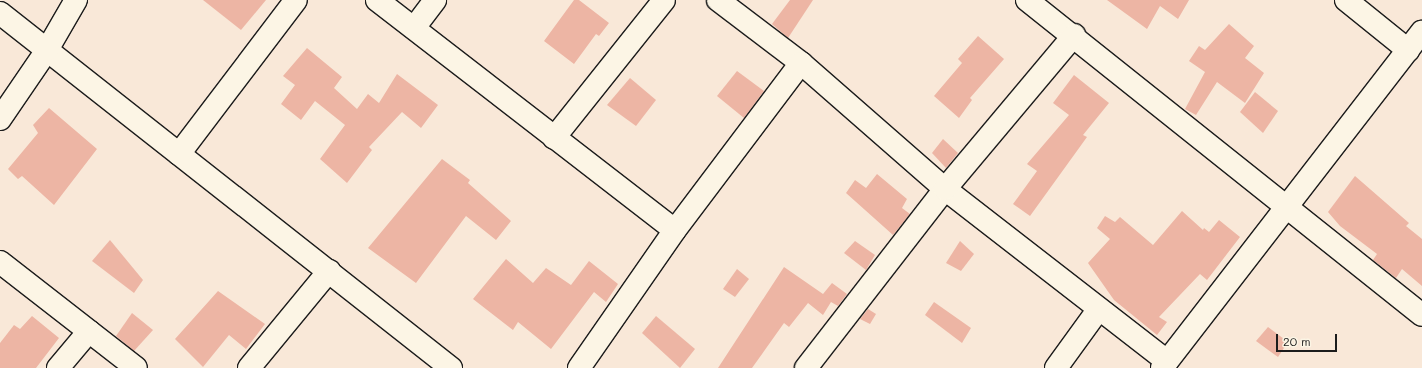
<!DOCTYPE html>
<html>
<head>
<meta charset="utf-8">
<style>
	body { margin:0 }
	#map { position:relative; width:1422px; height:368px; overflow:hidden; background:#f9e8d8; font-family:Mali,sans-serif }
	div>[style] { position:absolute }
	[style*='--x'] { left:calc(var(--x)*1px); top:calc(var(--y)*1px); width:calc(var(--w)*1px); rotate:calc(var(--a)*1deg) }
	.building>* { inset:0; background:#edb5a4 }
	.roads { filter:drop-shadow(1px 0 #1c1c1c) drop-shadow(-1px 0 #1c1c1c) drop-shadow(0 1px #1c1c1c) drop-shadow(0 -1px #1c1c1c) }
	.minor>* { height:22px; margin:-11px; padding:0 11px; transform-origin:11px; border-radius:11px; background:#fcf5e5 }
	span { translate:-50% -50%; white-space:nowrap; text-align:center; line-height:1.15; -webkit-text-stroke:3.5px #fcf5e5; paint-order:stroke }
	.scale { position:absolute; left:1276px; top:334px; width:61px; height:18px; box-sizing:border-box; border:2px solid #1c1c1c; border-top:0; padding-left:5px; font-size:12px; line-height:14px; white-space:nowrap; color:#1c1c1c; -webkit-text-stroke:3px #fcf5e5; paint-order:stroke }
</style>
</head>
<body>
<div id="map">
	<div class="building">
		<i style="clip-path:polygon(203px 0,266px 0,241px 30px)"></i>
		<i style="clip-path:polygon(574px 0,579px 0,609px 23px,599px 36px,596px 34px,574px 64px,544px 41px)"></i>
		<i style="clip-path:polygon(790px 0,813px 0,788px 38px,772px 24px)"></i>
		<i style="clip-path:polygon(1107px 0,1189px 0,1178px 19px,1160px 6px,1147px 29px)"></i>
		<i style="clip-path:polygon(1229px 24px,1254px 46px,1245px 58px,1264px 73px,1245px 103px,1217px 82px,1196px 115px,1185px 109px,1205px 72px,1189px 61px,1199px 46px,1205px 50px)"></i>
		<i style="clip-path:polygon(978px 36px,1004px 59px,970px 98px,972px 100px,959px 118px,934px 96px,962px 63px,958px 59px)"></i>
		<i style="clip-path:polygon(307px 48px,342px 77px,334px 88px,357px 109px,368px 94px,379px 103px,397px 74px,438px 105px,421px 128px,402px 112px,369px 147px,372px 150px,347px 183px,320px 159px,345px 125px,315px 101px,301px 120px,281px 104px,295px 85px,283px 76px)"></i>
		<i style="clip-path:polygon(737px 71px,764px 91px,744px 118px,717px 96px)"></i>
		<i style="clip-path:polygon(1074px 75px,1109px 103px,1083px 135px,1087px 137px,1030px 216px,1013px 204px,1037px 171px,1027px 164px,1069px 115px,1053px 103px)"></i>
		<i style="clip-path:polygon(630px 78px,656px 100px,636px 126px,607px 105px)"></i>
		<i style="clip-path:polygon(1255px 92px,1278px 111px,1263px 133px,1240px 112px)"></i>
		<i style="clip-path:polygon(49px 108px,97px 149px,54px 205px,22px 176px,18px 179px,8px 169px,38px 133px,33px 125px)"></i>
		<i style="clip-path:polygon(943px 139px,958px 153px,946px 168px,932px 153px)"></i>
		<i style="clip-path:polygon(442px 159px,470px 180px,468px 183px,511px 221px,496px 240px,466px 216px,416px 283px,368px 248px)"></i>
		<i style="clip-path:polygon(877px 174px,907px 199px,902px 208px,910px 214px,893px 235px,846px 193px,855px 180px,866px 188px)"></i>
		<i style="clip-path:polygon(1355px 176px,1409px 223px,1406px 226px,1422px 239px,1422px 286px,1402px 269px,1396px 278px,1373px 260px,1377px 254px,1340px 226px,1328px 212px)"></i>
		<i style="clip-path:polygon(1182px 211px,1203px 230px,1204px 228px,1209px 232px,1219px 220px,1240px 237px,1207px 280px,1200px 274px,1159px 317px,1167px 322px,1157px 335px,1114px 300px,1088px 263px,1110px 239px,1097px 228px,1105px 216px,1115px 222px,1120px 217px,1153px 245px)"></i>
		<i style="clip-path:polygon(110px 240px,143px 280px,134px 293px,92px 261px)"></i>
		<i style="clip-path:polygon(855px 241px,875px 255px,866px 270px,844px 253px)"></i>
		<i style="clip-path:polygon(960px 241px,974px 254px,961px 271px,946px 263px)"></i>
		<i style="clip-path:polygon(506px 259px,533px 283px,546px 268px,571px 285px,589px 261px,618px 284px,606px 302px,594px 292px,551px 349px,518px 322px,513px 330px,473px 299px)"></i>
		<i style="clip-path:polygon(784px 267px,823px 294px,832px 283px,847px 294px,838px 306px,831px 302px,823px 315px,808px 303px,789px 327px,784px 323px,752px 368px,718px 368px)"></i>
		<i style="clip-path:polygon(737px 269px,749px 279px,735px 297px,723px 289px)"></i>
		<i style="clip-path:polygon(218px 291px,265px 324px,246px 349px,229px 335px,203px 367px,175px 339px)"></i>
		<i style="clip-path:polygon(934px 302px,971px 328px,962px 343px,925px 315px)"></i>
		<i style="clip-path:polygon(868px 309px,876px 314px,870px 324px,860px 319px)"></i>
		<i style="clip-path:polygon(132px 313px,153px 330px,134px 351px,116px 336px)"></i>
		<i style="clip-path:polygon(32px 316px,59px 338px,36px 368px,0 368px,0 343px,14px 325px,20px 329px)"></i>
		<i style="clip-path:polygon(656px 316px,695px 349px,680px 368px,642px 333px)"></i>
		<i style="clip-path:polygon(1268px 327px,1288px 342px,1278px 357px,1256px 341px)"></i>
	</div>
	<div class="roads">
		<div class="minor">
			<i style="--x:377;--y:0;--w:376;--a:37.7"></i>
			<i style="--x:718;--y:0;--w:104;--a:37.2"></i>
			<i style="--x:801;--y:63;--w:191;--a:41.2"></i>
			<i style="--x:945;--y:189;--w:281;--a:37.8"></i>
			<i style="--x:1027;--y:0;--w:505;--a:38.57"></i>
			<i style="--x:1346;--y:0;--w:80;--a:38.9"></i>
			<i style="--x:0;--y:13;--w:574;--a:38.21"></i>
			<i style="--x:414;--y:28;--w:35;--a:-53"></i>
			<i style="--x:0;--y:119;--w:83;--a:-55.7"></i>
			<i style="--x:47;--y:50;--w:58;--a:-59.9"></i>
			<i style="--x:554;--y:138;--w:176;--a:-51.4"></i>
			<i style="--x:179;--y:154;--w:193;--a:-52.8"></i>
			<i style="--x:0;--y:262;--w:172;--a:37.9"></i>
			<i style="--x:58;--y:368;--w:48;--a:-50"></i>
			<i style="--x:249;--y:368;--w:126;--a:-50.5"></i>
			<i style="--x:579;--y:368;--w:168;--a:-55.2"></i>
			<i style="--x:675;--y:230;--w:209;--a:-53"></i>
			<i style="--x:806;--y:368;--w:227;--a:-52.2"></i>
			<i style="--x:945;--y:189;--w:201;--a:-50"></i>
			<i style="--x:1056;--y:368;--w:72;--a:-54.1"></i>
			<i style="--x:1162;--y:368;--w:425;--a:-52.3"></i>
		</div>
	</div>
	<div class="scale">20 m</div>
</div>
</body>
</html>
